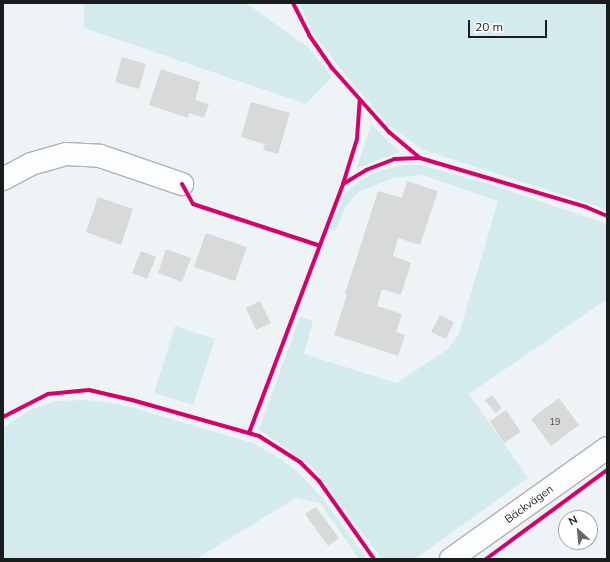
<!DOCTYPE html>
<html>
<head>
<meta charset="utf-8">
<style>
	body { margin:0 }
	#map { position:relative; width:610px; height:562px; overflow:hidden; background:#eef4f5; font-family:Mulish,sans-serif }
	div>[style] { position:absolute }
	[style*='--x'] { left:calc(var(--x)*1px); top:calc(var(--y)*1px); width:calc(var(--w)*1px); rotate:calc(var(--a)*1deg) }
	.green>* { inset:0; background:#d4ebed }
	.building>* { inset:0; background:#d8d9d9 }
	.roads { filter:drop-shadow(1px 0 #aeb2b2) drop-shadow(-1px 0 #aeb2b2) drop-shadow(0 1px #aeb2b2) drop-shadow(0 -1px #aeb2b2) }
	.minor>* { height:22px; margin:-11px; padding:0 11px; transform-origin:11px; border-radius:11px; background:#fcfdfe }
	.cycleway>* { height:4px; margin:-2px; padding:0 2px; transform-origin:2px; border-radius:2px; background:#d6006c }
	span { translate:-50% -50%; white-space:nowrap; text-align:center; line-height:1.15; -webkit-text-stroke:3.5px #fff; paint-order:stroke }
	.number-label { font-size:9px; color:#4a4d4d }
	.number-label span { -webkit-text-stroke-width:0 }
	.street-label { font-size:11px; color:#191d1d }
	.frame { position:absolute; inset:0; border:4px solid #191d1d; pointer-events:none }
	.north { position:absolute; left:558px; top:510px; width:40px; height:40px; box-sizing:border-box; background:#fff; border:1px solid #a3a5a5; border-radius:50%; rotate:333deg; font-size:11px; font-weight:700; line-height:16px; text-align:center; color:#191d1d }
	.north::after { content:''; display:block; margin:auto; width:14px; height:18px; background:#646869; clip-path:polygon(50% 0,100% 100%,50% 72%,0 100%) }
	.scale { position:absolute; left:468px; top:20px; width:79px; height:18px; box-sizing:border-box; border:2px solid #191d1d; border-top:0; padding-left:5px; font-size:12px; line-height:14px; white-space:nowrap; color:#191d1d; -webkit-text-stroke:3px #fff; paint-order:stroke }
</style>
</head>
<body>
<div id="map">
	<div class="green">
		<i style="clip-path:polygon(84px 3px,246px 3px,308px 47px,332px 77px,306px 104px,84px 28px)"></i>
		<i style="clip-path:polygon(299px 3px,607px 3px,607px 209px,423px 150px,391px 127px,352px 83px,315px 36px)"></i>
		<i style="clip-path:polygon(371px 124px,400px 152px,357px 168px)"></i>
		<i style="clip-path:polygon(404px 165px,421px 165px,489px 184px,607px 224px,607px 299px,469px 394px,528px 478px,415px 559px,382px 559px,312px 467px,259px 429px,300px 317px,313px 321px,304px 354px,396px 383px,448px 349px,459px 334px,498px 201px,423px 175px,393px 178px,358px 192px,346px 206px,335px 231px,329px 229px,344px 194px,360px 181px,379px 171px)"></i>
		<i style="clip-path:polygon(175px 326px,215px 339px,193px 405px,154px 393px)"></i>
		<i style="clip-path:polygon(88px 400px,127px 406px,253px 443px,278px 457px,297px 471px,324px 500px,367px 559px,359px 559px,320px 503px,296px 498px,196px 559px,3px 559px,3px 445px,5px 444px,3px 428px,30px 410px,56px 401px)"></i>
	</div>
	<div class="building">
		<i style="clip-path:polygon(122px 57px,146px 64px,139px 89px,115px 82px)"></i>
		<i style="clip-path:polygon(161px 69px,200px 82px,195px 100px,209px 104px,204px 118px,189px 113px,188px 118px,149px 105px)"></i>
		<i style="clip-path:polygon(251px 102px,290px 113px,278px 154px,263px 150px,265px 144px,241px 137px)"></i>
		<i style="clip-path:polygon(407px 181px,438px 191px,420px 245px,398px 238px,393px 256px,411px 263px,401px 295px,382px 289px,377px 306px,402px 314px,396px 332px,405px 335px,398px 356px,334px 335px,347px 295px,345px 294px,378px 191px,402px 198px)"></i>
		<i style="clip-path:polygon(98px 197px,133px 209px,121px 245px,86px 232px)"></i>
		<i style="clip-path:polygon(206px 233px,247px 247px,235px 281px,194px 267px)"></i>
		<i style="clip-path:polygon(166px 249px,191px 258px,182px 282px,158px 273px)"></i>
		<i style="clip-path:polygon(141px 251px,156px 257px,147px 279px,132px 273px)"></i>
		<i style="clip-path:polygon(260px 301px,271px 323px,256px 330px,246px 308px)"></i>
		<i style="clip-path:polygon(440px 315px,454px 322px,446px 339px,431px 332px)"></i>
		<i style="clip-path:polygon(492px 395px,502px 408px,495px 413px,485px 400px)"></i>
		<i style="clip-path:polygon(559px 398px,579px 425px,551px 446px,531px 419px)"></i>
		<i style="clip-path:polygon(506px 410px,521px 432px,504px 443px,490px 421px)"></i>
		<i style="clip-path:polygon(316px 507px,339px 538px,328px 546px,305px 514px)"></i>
	</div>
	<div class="roads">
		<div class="minor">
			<i style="--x:3;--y:179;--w:32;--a:-28"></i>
			<i style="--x:31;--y:164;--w:36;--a:-16"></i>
			<i style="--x:66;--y:154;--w:34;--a:3"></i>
			<i style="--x:100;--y:156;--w:87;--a:18.9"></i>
			<i style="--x:451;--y:559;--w:191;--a:-35.4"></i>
		</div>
	</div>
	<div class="cycleway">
		<i style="--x:293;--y:3;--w:36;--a:63"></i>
		<i style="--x:309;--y:35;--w:40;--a:55.1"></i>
		<i style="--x:332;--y:68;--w:86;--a:48.3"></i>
		<i style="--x:389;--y:132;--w:40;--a:40"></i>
		<i style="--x:182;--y:184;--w:23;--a:61"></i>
		<i style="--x:193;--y:204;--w:132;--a:18.2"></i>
		<i style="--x:343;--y:184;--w:27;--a:-31"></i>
		<i style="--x:366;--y:170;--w:30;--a:-21"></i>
		<i style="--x:394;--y:159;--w:26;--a:-2"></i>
		<i style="--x:420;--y:158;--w:173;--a:16.4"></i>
		<i style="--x:586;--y:207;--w:23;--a:23"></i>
		<i style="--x:3;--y:417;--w:51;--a:-27.1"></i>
		<i style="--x:48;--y:394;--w:41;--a:-5.6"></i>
		<i style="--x:89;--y:390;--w:44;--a:13.1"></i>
		<i style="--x:132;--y:400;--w:132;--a:15.8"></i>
		<i style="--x:259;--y:436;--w:49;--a:32.4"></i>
		<i style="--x:300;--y:462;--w:27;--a:45"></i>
		<i style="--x:319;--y:481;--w:95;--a:54.8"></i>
		<i style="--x:249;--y:433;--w:266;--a:-69.3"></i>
		<i style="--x:343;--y:184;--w:47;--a:-72.7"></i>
		<i style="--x:357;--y:139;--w:39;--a:-86"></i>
		<i style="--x:486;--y:559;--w:150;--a:-36.3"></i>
	</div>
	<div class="number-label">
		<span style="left:555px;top:422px">19</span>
	</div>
	<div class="street-label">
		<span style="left:529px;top:504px;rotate:-36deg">Bäckvägen</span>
	</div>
	<div class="frame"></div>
	<div class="north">N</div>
	<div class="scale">20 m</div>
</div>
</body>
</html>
